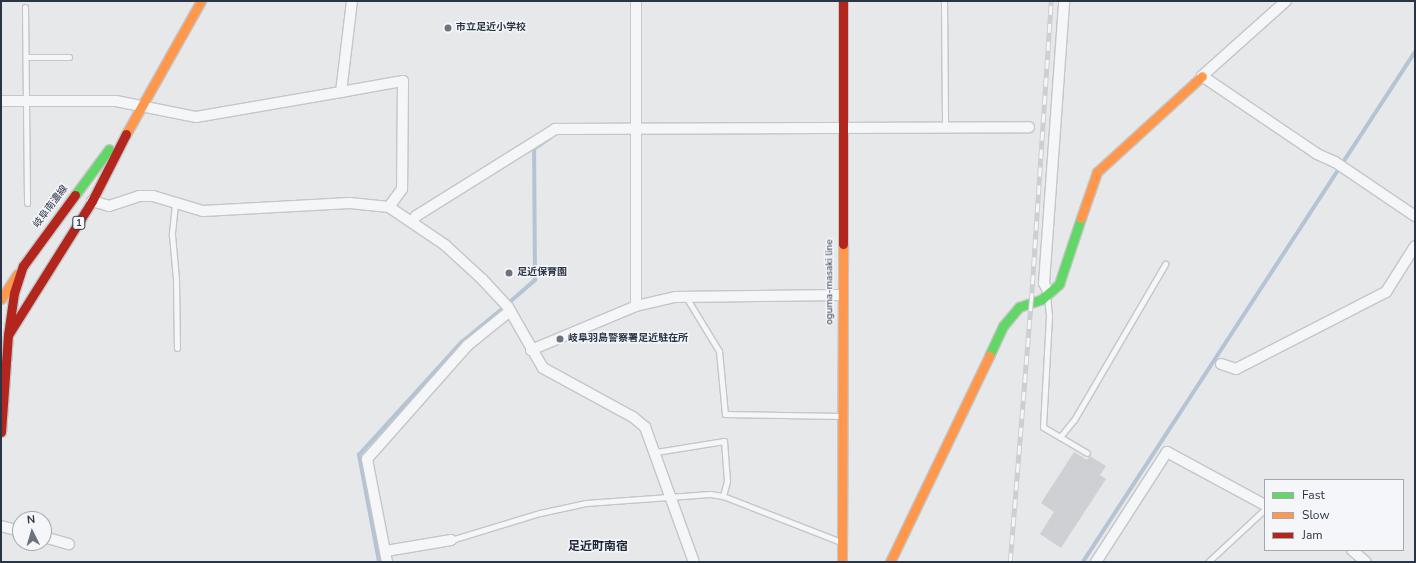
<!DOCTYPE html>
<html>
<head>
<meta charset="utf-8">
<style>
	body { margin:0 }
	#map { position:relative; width:1416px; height:563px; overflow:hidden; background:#e6e8ea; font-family:"Nunito Sans","Noto Sans JP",sans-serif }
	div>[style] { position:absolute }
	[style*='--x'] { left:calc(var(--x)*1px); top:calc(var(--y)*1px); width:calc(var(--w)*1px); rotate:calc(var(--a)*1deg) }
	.stream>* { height:3.5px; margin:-1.75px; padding:0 1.75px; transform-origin:1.75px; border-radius:1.75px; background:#b4c4d5 }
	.building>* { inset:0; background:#ced0d3 }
	.roads { filter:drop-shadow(1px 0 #c4c6c8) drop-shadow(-1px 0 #c4c6c8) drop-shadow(0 1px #c4c6c8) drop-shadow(0 -1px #c4c6c8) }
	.lane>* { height:5px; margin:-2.5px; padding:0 2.5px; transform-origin:2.5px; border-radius:2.5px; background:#f5f6f7 }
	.street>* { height:10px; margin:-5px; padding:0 5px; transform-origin:5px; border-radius:5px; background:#f5f6f7 }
	.fast>* { height:9px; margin:-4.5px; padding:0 4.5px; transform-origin:4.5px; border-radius:4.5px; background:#63d668 }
	.slow>* { height:9px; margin:-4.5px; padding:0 4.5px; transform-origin:4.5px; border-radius:4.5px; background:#ff974d }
	.jam>* { height:9px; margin:-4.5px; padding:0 4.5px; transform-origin:4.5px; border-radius:4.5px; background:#b3261e }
	.rail>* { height:4.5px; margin-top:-2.25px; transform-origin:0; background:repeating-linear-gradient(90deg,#f4f6f9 0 9px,#cecfd2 0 18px); box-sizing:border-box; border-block:1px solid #cecfd2 }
	.dots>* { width:11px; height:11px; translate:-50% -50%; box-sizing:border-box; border:2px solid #f4f6f9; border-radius:50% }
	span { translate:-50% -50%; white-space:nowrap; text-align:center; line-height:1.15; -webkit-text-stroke:3px #f4f6f9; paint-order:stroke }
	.shield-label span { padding:1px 3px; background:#f4f6f9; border:1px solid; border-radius:3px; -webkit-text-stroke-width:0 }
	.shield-label { font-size:9px; color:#2b3445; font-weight:700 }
	.poi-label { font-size:10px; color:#2b3445; font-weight:700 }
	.left { translate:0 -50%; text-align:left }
	.street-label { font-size:10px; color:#2b3445 }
	.quarter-label { font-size:12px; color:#1d2536; font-weight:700 }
	.frame { position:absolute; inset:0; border:2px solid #2b3445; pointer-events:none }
	.legend { position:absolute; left:1264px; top:479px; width:140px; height:72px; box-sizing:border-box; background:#f4f6f9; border:1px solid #a4a8b1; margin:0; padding:5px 7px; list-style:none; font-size:12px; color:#2b3445 }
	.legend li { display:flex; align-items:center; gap:8px; height:20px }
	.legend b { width:20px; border:1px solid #a4a8b1 }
	.north { position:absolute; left:12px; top:511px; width:40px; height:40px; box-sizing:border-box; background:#f4f6f9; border:1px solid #a4a8b1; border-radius:50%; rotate:355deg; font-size:11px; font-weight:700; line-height:16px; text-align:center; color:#2b3445 }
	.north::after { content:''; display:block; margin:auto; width:14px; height:18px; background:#6c737f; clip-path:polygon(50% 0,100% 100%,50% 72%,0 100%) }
</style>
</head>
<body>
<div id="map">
	<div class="stream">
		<i style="--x:511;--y:301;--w:32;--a:-41"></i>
		<i style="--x:535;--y:280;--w:131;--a:-90.4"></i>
		<i style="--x:534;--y:149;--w:19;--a:-35"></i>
		<i style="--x:379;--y:562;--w:109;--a:-100.6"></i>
		<i style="--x:359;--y:455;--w:153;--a:-47.7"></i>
		<i style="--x:462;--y:342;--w:50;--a:-39.4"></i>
		<i style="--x:1083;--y:562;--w:609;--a:-56.94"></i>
	</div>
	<div class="building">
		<i style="clip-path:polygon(1074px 452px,1087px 460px,1090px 456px,1106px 466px,1100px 475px,1106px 479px,1061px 548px,1040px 534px,1054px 512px,1041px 503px)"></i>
	</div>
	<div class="roads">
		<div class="lane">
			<i style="--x:944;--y:1;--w:125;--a:89.5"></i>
			<i style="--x:25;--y:7;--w:196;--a:89.4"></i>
			<i style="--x:26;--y:57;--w:43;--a:0"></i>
			<i style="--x:175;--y:204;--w:31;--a:96"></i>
			<i style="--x:172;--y:235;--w:44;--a:84.8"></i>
			<i style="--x:176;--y:279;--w:69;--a:89.2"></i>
			<i style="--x:1047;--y:296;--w:20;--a:84"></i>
			<i style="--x:1049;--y:316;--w:111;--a:93.1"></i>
			<i style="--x:1043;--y:427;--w:51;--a:30.6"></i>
			<i style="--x:686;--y:297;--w:63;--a:58.6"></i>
			<i style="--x:719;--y:351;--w:63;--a:84.6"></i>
			<i style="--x:725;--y:414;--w:116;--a:1"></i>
			<i style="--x:1060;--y:437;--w:22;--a:-51"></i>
			<i style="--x:1074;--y:420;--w:181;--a:-59.7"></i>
			<i style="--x:656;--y:452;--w:69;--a:-9.2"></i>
			<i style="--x:724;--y:441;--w:40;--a:85.7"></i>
			<i style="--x:727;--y:481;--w:16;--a:105"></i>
			<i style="--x:451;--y:540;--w:93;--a:-16.9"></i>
			<i style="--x:540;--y:513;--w:47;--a:-12.3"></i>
			<i style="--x:586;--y:503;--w:124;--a:-4.2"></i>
			<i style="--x:710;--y:494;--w:13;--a:9"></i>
			<i style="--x:723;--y:496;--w:127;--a:21.3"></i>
			<i style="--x:1208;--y:562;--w:78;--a:-42.9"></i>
		</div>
		<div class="street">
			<i style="--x:352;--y:1;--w:92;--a:96.9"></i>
			<i style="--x:341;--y:92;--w:63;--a:-10.1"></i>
			<i style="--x:403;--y:81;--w:108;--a:90.5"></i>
			<i style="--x:402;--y:189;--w:22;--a:126"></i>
			<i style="--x:1286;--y:1;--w:113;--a:138.2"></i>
			<i style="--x:1202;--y:76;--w:139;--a:34.1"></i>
			<i style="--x:1317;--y:154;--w:20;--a:24"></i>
			<i style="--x:1335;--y:162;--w:97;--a:34"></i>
			<i style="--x:1;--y:101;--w:115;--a:0"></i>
			<i style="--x:116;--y:101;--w:82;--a:11.3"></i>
			<i style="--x:196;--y:117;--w:147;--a:-9.8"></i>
			<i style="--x:92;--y:201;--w:18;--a:16"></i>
			<i style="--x:109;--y:206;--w:32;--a:-18"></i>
			<i style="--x:139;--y:196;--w:14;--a:0"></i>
			<i style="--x:153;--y:196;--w:52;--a:16.7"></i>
			<i style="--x:203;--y:211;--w:147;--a:-3.1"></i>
			<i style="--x:350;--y:203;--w:39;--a:6"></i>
			<i style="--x:389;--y:207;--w:68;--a:34.2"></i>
			<i style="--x:445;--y:245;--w:50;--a:42.6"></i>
			<i style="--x:482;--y:279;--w:38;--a:47"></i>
			<i style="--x:508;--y:307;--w:70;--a:60.2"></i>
			<i style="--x:543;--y:368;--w:102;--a:28.6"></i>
			<i style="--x:633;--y:417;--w:16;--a:40"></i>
			<i style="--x:645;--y:427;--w:144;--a:70.1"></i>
			<i style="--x:412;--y:222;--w:7;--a:-56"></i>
			<i style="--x:416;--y:216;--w:164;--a:-32"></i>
			<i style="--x:555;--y:129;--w:474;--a:-0.2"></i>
			<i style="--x:1049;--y:293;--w:11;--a:-117"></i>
			<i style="--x:1044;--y:283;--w:283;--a:-85.9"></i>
			<i style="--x:636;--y:306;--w:305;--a:-90"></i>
			<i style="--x:531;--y:350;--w:114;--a:-22.7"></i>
			<i style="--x:636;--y:306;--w:40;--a:-13"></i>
			<i style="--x:675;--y:297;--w:166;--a:-0.7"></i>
			<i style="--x:1221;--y:364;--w:16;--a:18"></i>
			<i style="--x:1236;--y:369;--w:169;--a:-27.2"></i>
			<i style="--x:1386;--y:292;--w:54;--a:-57.8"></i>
			<i style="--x:1;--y:526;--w:20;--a:15"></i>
			<i style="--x:44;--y:537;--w:26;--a:16"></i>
			<i style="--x:1352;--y:550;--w:18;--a:41"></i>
			<i style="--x:386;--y:551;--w:66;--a:-9.6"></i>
			<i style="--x:387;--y:562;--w:105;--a:-101"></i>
			<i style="--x:367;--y:459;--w:152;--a:-48.5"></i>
			<i style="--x:468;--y:345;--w:54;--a:-39"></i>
			<i style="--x:1096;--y:562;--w:131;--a:-57.2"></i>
			<i style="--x:1167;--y:452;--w:111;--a:28.4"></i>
		</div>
		<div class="fast">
			<i style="--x:75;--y:195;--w:57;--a:-53.5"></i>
			<i style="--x:989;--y:356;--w:33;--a:-65"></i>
			<i style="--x:1003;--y:326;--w:25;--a:-50"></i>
			<i style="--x:1019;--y:307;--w:24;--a:-19"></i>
			<i style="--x:1042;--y:299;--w:23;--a:-41"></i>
			<i style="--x:1059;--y:284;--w:70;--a:-71.6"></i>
		</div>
		<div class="slow">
			<i style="--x:126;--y:134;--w:153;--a:-60.6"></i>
			<i style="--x:1081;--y:218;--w:49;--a:-70.8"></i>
			<i style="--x:1097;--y:172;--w:142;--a:-42.4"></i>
			<i style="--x:1;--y:299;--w:30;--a:-57"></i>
			<i style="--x:842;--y:562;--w:318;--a:-89.8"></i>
			<i style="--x:890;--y:562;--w:229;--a:-64.3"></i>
		</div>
		<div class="jam">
			<i style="--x:843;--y:244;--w:243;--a:-90"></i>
			<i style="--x:8;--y:335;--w:158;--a:-57.9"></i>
			<i style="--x:92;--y:201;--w:75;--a:-63.1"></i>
			<i style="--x:1;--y:432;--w:97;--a:-85.9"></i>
			<i style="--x:8;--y:335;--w:42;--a:-81.9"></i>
			<i style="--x:14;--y:293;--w:28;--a:-72"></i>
			<i style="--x:23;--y:266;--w:88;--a:-53.8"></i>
		</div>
	</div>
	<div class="rail">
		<i style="--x:1010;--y:562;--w:261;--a:-85.4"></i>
		<i style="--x:1031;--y:302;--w:302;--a:-86.2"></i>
	</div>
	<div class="dots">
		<i style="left:448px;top:28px;background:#6c737f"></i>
		<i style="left:509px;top:273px;background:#6c737f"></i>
		<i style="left:560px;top:339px;background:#6c737f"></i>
	</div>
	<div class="shield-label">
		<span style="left:79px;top:223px">1</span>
	</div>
	<div class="poi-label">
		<span class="left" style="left:456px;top:28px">市立足近小学校</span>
		<span class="left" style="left:517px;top:273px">足近保育園</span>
		<span class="left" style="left:568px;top:339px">岐阜羽島警察署足近駐在所</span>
	</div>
	<div class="street-label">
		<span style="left:51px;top:207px;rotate:-53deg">岐阜南濃線</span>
		<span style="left:830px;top:282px;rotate:-90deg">oguma-masaki line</span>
	</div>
	<div class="quarter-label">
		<span style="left:598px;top:547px">足近町南宿</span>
	</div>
	<div class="frame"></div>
	<ul class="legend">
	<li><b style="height:5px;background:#63d668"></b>Fast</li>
	<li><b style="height:5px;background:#ff974d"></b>Slow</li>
	<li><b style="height:5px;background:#b3261e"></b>Jam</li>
	</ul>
	<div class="north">N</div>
</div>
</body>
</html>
